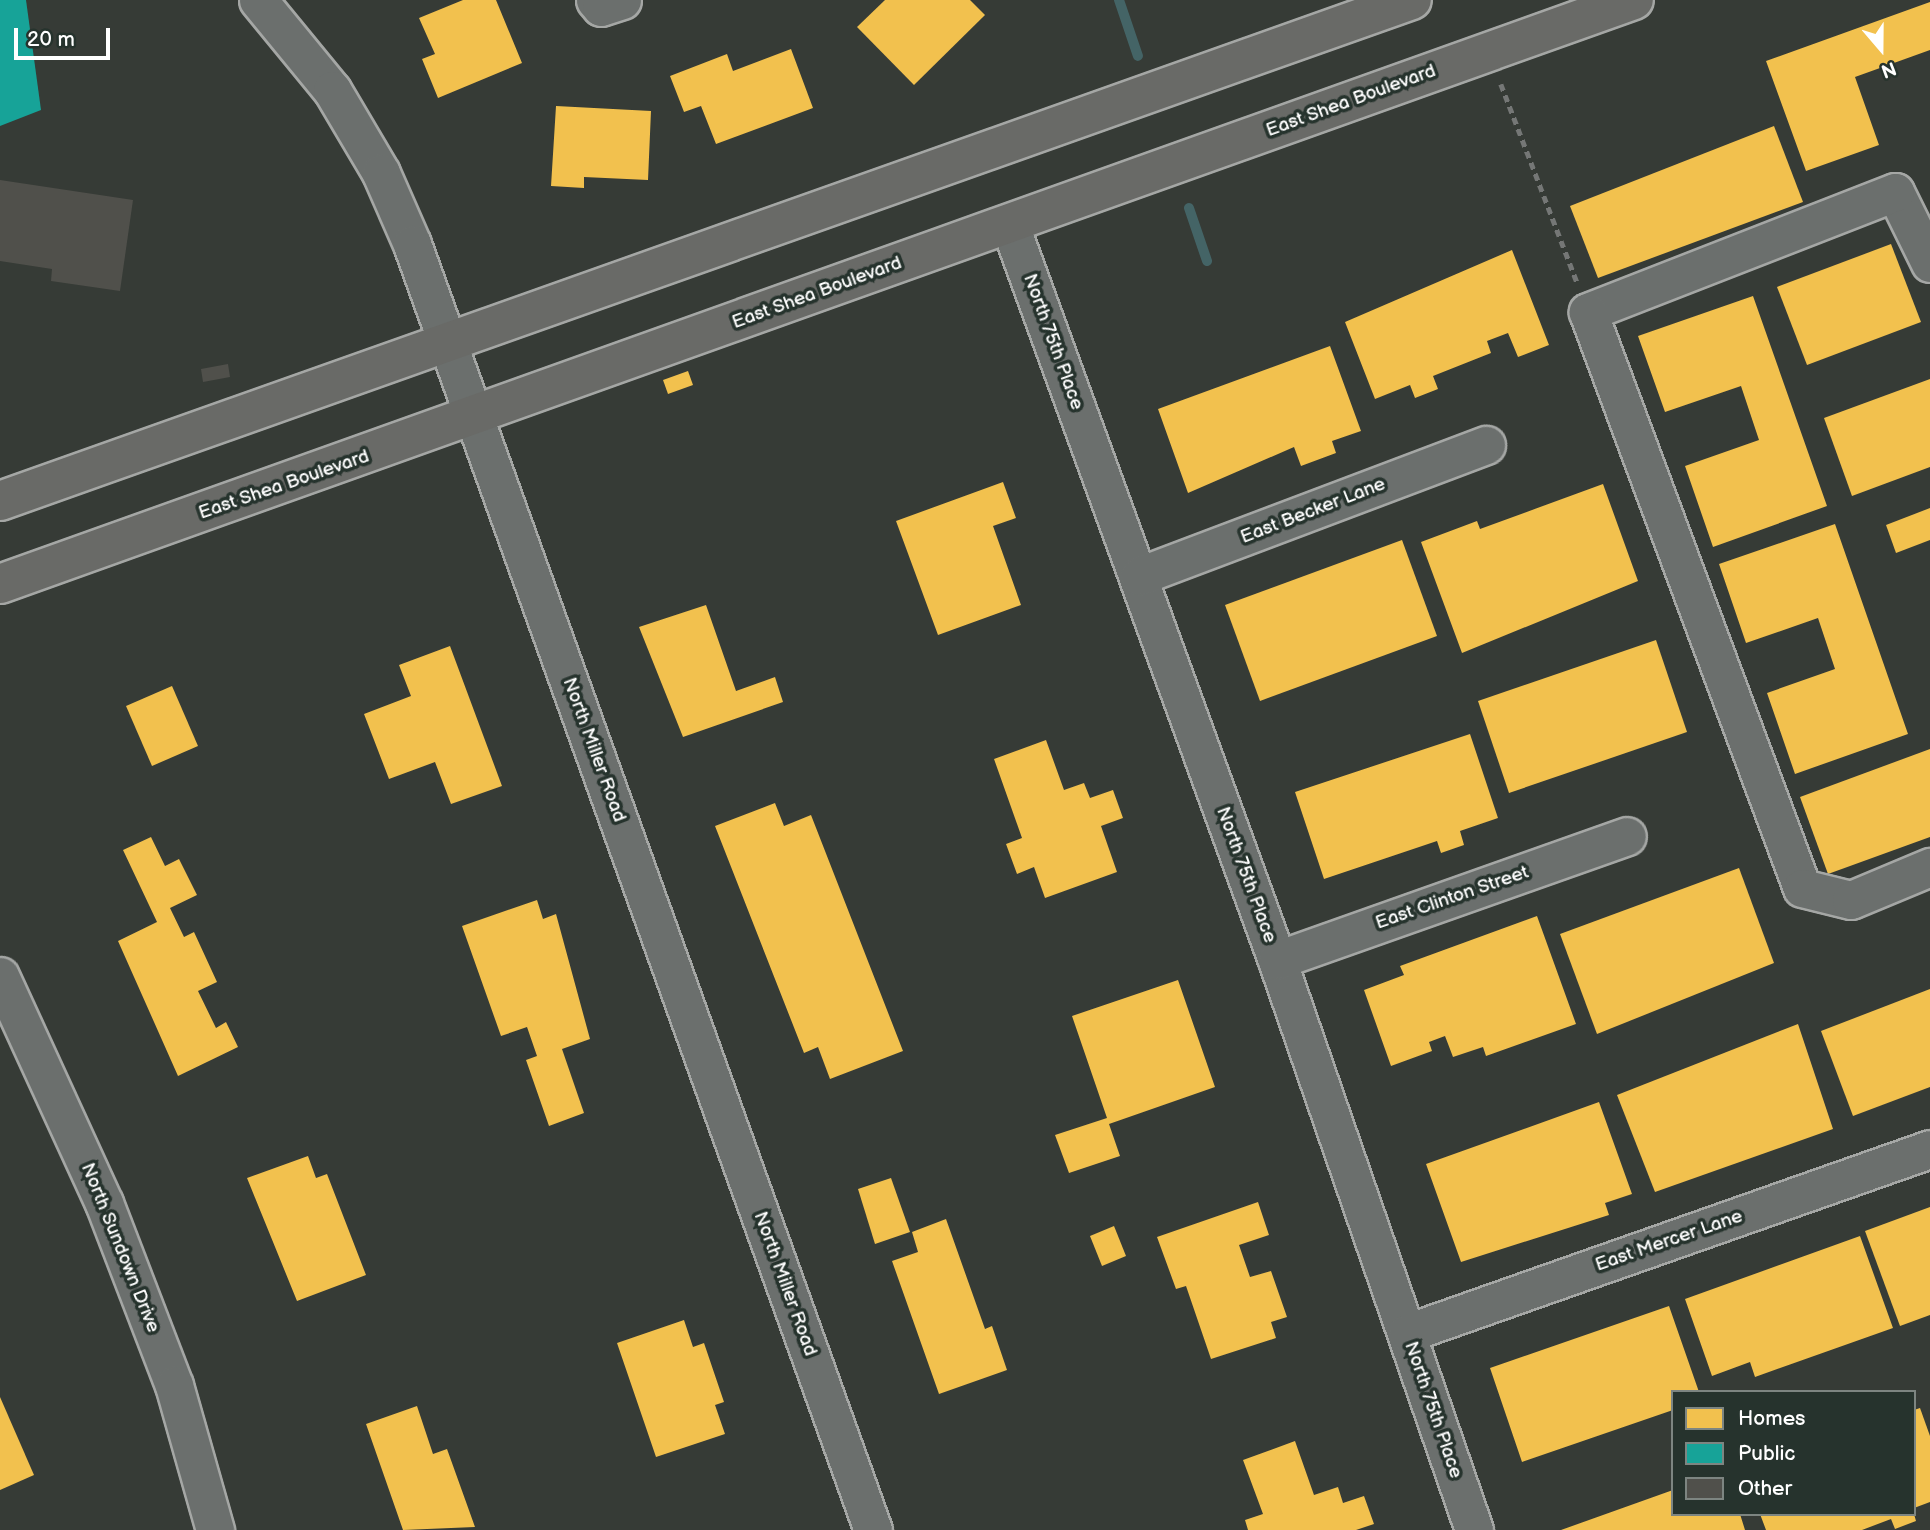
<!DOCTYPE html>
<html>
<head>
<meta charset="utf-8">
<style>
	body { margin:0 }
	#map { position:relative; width:1930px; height:1530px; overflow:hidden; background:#363b36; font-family:"Balsamiq Sans",sans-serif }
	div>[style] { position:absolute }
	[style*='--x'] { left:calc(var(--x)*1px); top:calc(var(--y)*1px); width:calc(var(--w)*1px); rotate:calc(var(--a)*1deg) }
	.homes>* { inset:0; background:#f2c14e }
	.public>* { inset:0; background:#17a398 }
	.stream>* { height:10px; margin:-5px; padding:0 5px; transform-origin:5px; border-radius:5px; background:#446466 }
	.building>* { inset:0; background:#50504b }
	.path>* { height:4.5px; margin-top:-2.25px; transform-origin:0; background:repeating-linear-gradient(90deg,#757776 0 7px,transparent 0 12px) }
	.roads { filter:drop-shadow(2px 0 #a5a7a5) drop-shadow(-2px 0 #a5a7a5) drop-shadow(0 2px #a5a7a5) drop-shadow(0 -2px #a5a7a5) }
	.minor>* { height:37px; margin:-18.5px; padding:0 18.5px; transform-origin:18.5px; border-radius:18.5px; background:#6b6f6d }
	.major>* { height:38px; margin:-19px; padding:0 19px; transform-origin:19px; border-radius:19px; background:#696a67 }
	span { translate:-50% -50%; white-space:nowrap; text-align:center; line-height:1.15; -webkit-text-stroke:7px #26332d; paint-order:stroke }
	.street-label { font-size:19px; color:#fff }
	.legend { position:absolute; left:1671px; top:1390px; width:245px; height:126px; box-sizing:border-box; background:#26332d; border:2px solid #7d8581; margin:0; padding:9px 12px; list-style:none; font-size:21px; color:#fff }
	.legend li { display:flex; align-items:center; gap:14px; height:35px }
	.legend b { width:35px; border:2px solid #7d8581 }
	.north { position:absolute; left:1846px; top:14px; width:70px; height:70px; -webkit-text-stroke:5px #26332d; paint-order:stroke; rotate:160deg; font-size:19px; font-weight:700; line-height:28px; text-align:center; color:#fff }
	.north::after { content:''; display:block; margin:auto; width:24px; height:32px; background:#fff; clip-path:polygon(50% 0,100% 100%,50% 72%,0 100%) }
	.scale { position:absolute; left:14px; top:28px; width:96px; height:32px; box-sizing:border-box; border:4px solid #fff; border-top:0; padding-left:9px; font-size:21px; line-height:24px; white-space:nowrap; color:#fff; -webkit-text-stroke:5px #26332d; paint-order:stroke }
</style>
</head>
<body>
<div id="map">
	<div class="homes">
		<i style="clip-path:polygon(463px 0,496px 0,522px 63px,438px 98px,422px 59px,435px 54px,419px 18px)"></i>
		<i style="clip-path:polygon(885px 0,970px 0,985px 15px,914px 85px,857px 27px)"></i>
		<i style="clip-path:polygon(1930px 2px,1930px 50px,1855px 77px,1879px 145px,1806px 171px,1766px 61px)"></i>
		<i style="clip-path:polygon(791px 49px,813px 108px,716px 144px,701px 106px,684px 112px,670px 76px,727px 54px,733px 71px)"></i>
		<i style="clip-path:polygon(556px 106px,651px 111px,648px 180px,584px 177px,584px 188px,551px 186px)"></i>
		<i style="clip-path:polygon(1774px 126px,1803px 202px,1598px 278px,1570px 206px)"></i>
		<i style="clip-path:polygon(1891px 244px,1921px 322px,1807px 365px,1777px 287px)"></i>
		<i style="clip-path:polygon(1512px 250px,1549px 345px,1518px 357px,1508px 333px,1487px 341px,1491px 353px,1433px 376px,1438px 389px,1415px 398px,1410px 385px,1375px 399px,1345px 322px)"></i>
		<i style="clip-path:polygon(1753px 296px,1827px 506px,1713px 547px,1685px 466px,1759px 440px,1741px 386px,1665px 412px,1638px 336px)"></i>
		<i style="clip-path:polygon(1330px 346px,1361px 431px,1332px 441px,1336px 453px,1301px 466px,1294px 447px,1188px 493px,1158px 409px)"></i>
		<i style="clip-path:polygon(688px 371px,693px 385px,668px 394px,663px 380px)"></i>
		<i style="clip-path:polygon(1930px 379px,1930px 467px,1852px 496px,1824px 418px)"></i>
		<i style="clip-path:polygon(1003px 482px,1016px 518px,993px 526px,1021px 605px,938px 635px,896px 521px)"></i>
		<i style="clip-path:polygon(1603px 484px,1638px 581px,1462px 653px,1421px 542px,1477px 521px,1480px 529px)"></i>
		<i style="clip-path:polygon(1930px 508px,1930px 540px,1896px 553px,1886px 525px)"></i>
		<i style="clip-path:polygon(1835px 524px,1908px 734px,1795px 774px,1767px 693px,1835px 669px,1818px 618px,1746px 643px,1719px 564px)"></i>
		<i style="clip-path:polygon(1402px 540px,1437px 636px,1260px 701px,1225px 605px)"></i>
		<i style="clip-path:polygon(706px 605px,736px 691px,775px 677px,783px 702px,683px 737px,639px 627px)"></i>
		<i style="clip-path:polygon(1656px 640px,1687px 732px,1509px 793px,1478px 701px)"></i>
		<i style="clip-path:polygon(450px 646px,502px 786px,451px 804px,435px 762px,389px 779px,364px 714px,411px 696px,399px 665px)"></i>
		<i style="clip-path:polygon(172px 686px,198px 746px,152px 766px,126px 706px)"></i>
		<i style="clip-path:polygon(1470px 734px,1498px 818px,1460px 831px,1464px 845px,1441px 853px,1437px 841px,1324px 879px,1295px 792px)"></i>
		<i style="clip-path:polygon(1046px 740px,1064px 790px,1084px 783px,1090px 798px,1113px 790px,1123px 818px,1101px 826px,1117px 872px,1045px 898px,1034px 867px,1017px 874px,1006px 844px,1022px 838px,994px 759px)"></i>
		<i style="clip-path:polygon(1930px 749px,1930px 837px,1828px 874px,1800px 797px)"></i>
		<i style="clip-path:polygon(775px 803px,784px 826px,811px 815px,903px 1051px,830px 1079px,818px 1047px,804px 1053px,715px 826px)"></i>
		<i style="clip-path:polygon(151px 837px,165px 866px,179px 859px,197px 895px,170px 908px,184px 937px,194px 932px,217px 982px,198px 991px,216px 1028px,226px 1022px,238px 1047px,178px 1076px,118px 941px,157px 922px,123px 850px)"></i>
		<i style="clip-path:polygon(1739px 868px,1774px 963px,1597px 1034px,1560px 934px)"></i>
		<i style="clip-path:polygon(537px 900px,543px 919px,556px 914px,590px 1039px,562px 1049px,584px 1113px,549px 1126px,526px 1060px,537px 1056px,527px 1027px,501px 1036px,462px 926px)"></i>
		<i style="clip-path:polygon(1537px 916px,1576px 1024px,1486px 1056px,1483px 1047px,1453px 1057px,1445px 1036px,1429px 1042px,1432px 1051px,1391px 1066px,1364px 990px,1404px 975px,1400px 966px)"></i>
		<i style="clip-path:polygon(1178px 980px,1215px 1087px,1109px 1124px,1120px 1156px,1069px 1173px,1055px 1135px,1107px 1118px,1072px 1016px)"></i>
		<i style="clip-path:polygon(1930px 989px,1930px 1087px,1853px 1116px,1821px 1031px)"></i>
		<i style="clip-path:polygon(1798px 1024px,1833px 1129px,1655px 1192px,1617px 1095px)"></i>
		<i style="clip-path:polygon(1599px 1102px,1632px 1194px,1605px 1203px,1609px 1215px,1461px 1262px,1426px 1164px)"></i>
		<i style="clip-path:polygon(308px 1156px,316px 1178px,327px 1174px,366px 1275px,297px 1301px,247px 1178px)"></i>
		<i style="clip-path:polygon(891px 1178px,910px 1232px,875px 1244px,858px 1189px)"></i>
		<i style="clip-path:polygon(1258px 1202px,1269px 1235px,1239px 1245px,1250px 1277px,1271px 1271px,1287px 1317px,1271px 1322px,1276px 1338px,1211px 1359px,1186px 1286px,1176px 1289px,1157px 1237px)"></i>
		<i style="clip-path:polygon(1930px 1207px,1930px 1315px,1900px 1326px,1865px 1231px)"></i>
		<i style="clip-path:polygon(946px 1219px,985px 1329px,992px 1326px,1007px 1370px,939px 1394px,892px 1261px,918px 1252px,912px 1232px)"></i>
		<i style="clip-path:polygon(1114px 1226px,1126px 1256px,1102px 1266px,1090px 1236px)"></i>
		<i style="clip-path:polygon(1860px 1236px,1893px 1328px,1755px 1377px,1750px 1362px,1712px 1376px,1685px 1299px)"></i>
		<i style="clip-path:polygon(1669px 1306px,1699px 1392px,1673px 1392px,1673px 1410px,1522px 1462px,1490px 1368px)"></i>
		<i style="clip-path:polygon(684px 1320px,693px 1347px,704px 1343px,724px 1402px,715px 1405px,725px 1434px,656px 1457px,617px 1343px)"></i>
		<i style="clip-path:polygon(0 1397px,34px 1475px,0 1490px)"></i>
		<i style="clip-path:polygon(417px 1406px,433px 1454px,447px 1449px,475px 1527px,403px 1530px,366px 1424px)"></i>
		<i style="clip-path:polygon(1920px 1408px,1930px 1436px,1930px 1502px,1914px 1508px,1914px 1410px)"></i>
		<i style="clip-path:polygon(1295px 1441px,1314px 1495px,1338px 1487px,1343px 1503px,1364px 1496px,1374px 1524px,1356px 1530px,1248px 1530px,1245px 1520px,1263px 1514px,1243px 1460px)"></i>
		<i style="clip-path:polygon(1673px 1490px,1673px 1514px,1740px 1514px,1745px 1530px,1561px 1530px)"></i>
		<i style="clip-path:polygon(1760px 1514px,1914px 1514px,1916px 1521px,1895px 1529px,1891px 1519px,1862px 1530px,1766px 1530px)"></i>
	</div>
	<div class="public">
		<i style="clip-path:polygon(0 0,26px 0,41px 110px,0 126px)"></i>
	</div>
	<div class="stream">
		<i style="--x:1119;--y:0;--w:59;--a:71.3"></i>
		<i style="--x:1189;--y:208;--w:56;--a:71.2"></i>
	</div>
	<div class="building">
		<i style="clip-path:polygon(0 180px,133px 200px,120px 291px,51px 281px,52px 269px,0 261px)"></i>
		<i style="clip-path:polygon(228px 364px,230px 377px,203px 382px,201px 369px)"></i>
	</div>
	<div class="path">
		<i style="--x:1501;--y:84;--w:212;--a:69"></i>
	</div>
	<div class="roads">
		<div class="minor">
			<i style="--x:258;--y:0;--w:117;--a:50.6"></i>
			<i style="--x:332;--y:90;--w:96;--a:59.4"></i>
			<i style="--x:381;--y:173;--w:77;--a:66.4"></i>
			<i style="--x:412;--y:244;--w:1366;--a:70.28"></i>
			<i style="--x:595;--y:0;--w:9;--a:49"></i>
			<i style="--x:601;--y:7;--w:22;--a:-18"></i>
			<i style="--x:1009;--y:223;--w:784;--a:70.02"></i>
			<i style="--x:1277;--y:960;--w:603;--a:70.93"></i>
			<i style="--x:1930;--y:263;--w:79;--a:-116.2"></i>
			<i style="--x:1895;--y:192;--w:330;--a:158.7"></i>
			<i style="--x:1588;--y:312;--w:614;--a:69.62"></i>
			<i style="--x:1802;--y:888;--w:50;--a:13.8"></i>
			<i style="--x:1851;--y:900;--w:86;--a:-22.7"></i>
			<i style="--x:1139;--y:576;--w:371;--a:-20.7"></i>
			<i style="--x:1277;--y:960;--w:371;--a:-19.5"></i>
			<i style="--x:0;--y:976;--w:250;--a:65.4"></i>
			<i style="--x:104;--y:1203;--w:195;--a:69"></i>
			<i style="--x:174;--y:1385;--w:151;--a:74.2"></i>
			<i style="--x:1407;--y:1333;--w:554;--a:-19.38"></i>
		</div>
		<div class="major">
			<i style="--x:0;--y:501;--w:1498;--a:-19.54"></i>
			<i style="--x:0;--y:584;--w:1735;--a:-19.67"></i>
		</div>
	</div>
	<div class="street-label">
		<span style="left:1351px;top:101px;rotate:-20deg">East Shea Boulevard</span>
		<span style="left:817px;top:293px;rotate:-20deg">East Shea Boulevard</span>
		<span style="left:1053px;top:342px;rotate:70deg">North 75th Place</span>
		<span style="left:284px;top:485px;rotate:-19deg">East Shea Boulevard</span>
		<span style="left:1313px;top:511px;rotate:-21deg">East Becker Lane</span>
		<span style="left:594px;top:750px;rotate:70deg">North Miller Road</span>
		<span style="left:1246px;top:875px;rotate:70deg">North 75th Place</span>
		<span style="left:1452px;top:898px;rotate:-19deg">East Clinton Street</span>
		<span style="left:1669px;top:1241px;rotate:-19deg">East Mercer Lane</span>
		<span style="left:120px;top:1248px;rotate:68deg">North Sundown Drive</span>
		<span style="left:785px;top:1284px;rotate:70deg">North Miller Road</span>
		<span style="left:1433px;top:1410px;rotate:71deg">North 75th Place</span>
	</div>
	<ul class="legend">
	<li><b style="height:19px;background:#f2c14e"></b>Homes</li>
	<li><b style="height:19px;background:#17a398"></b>Public</li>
	<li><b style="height:19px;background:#50504b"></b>Other</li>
	</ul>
	<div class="north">N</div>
	<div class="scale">20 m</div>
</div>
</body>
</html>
